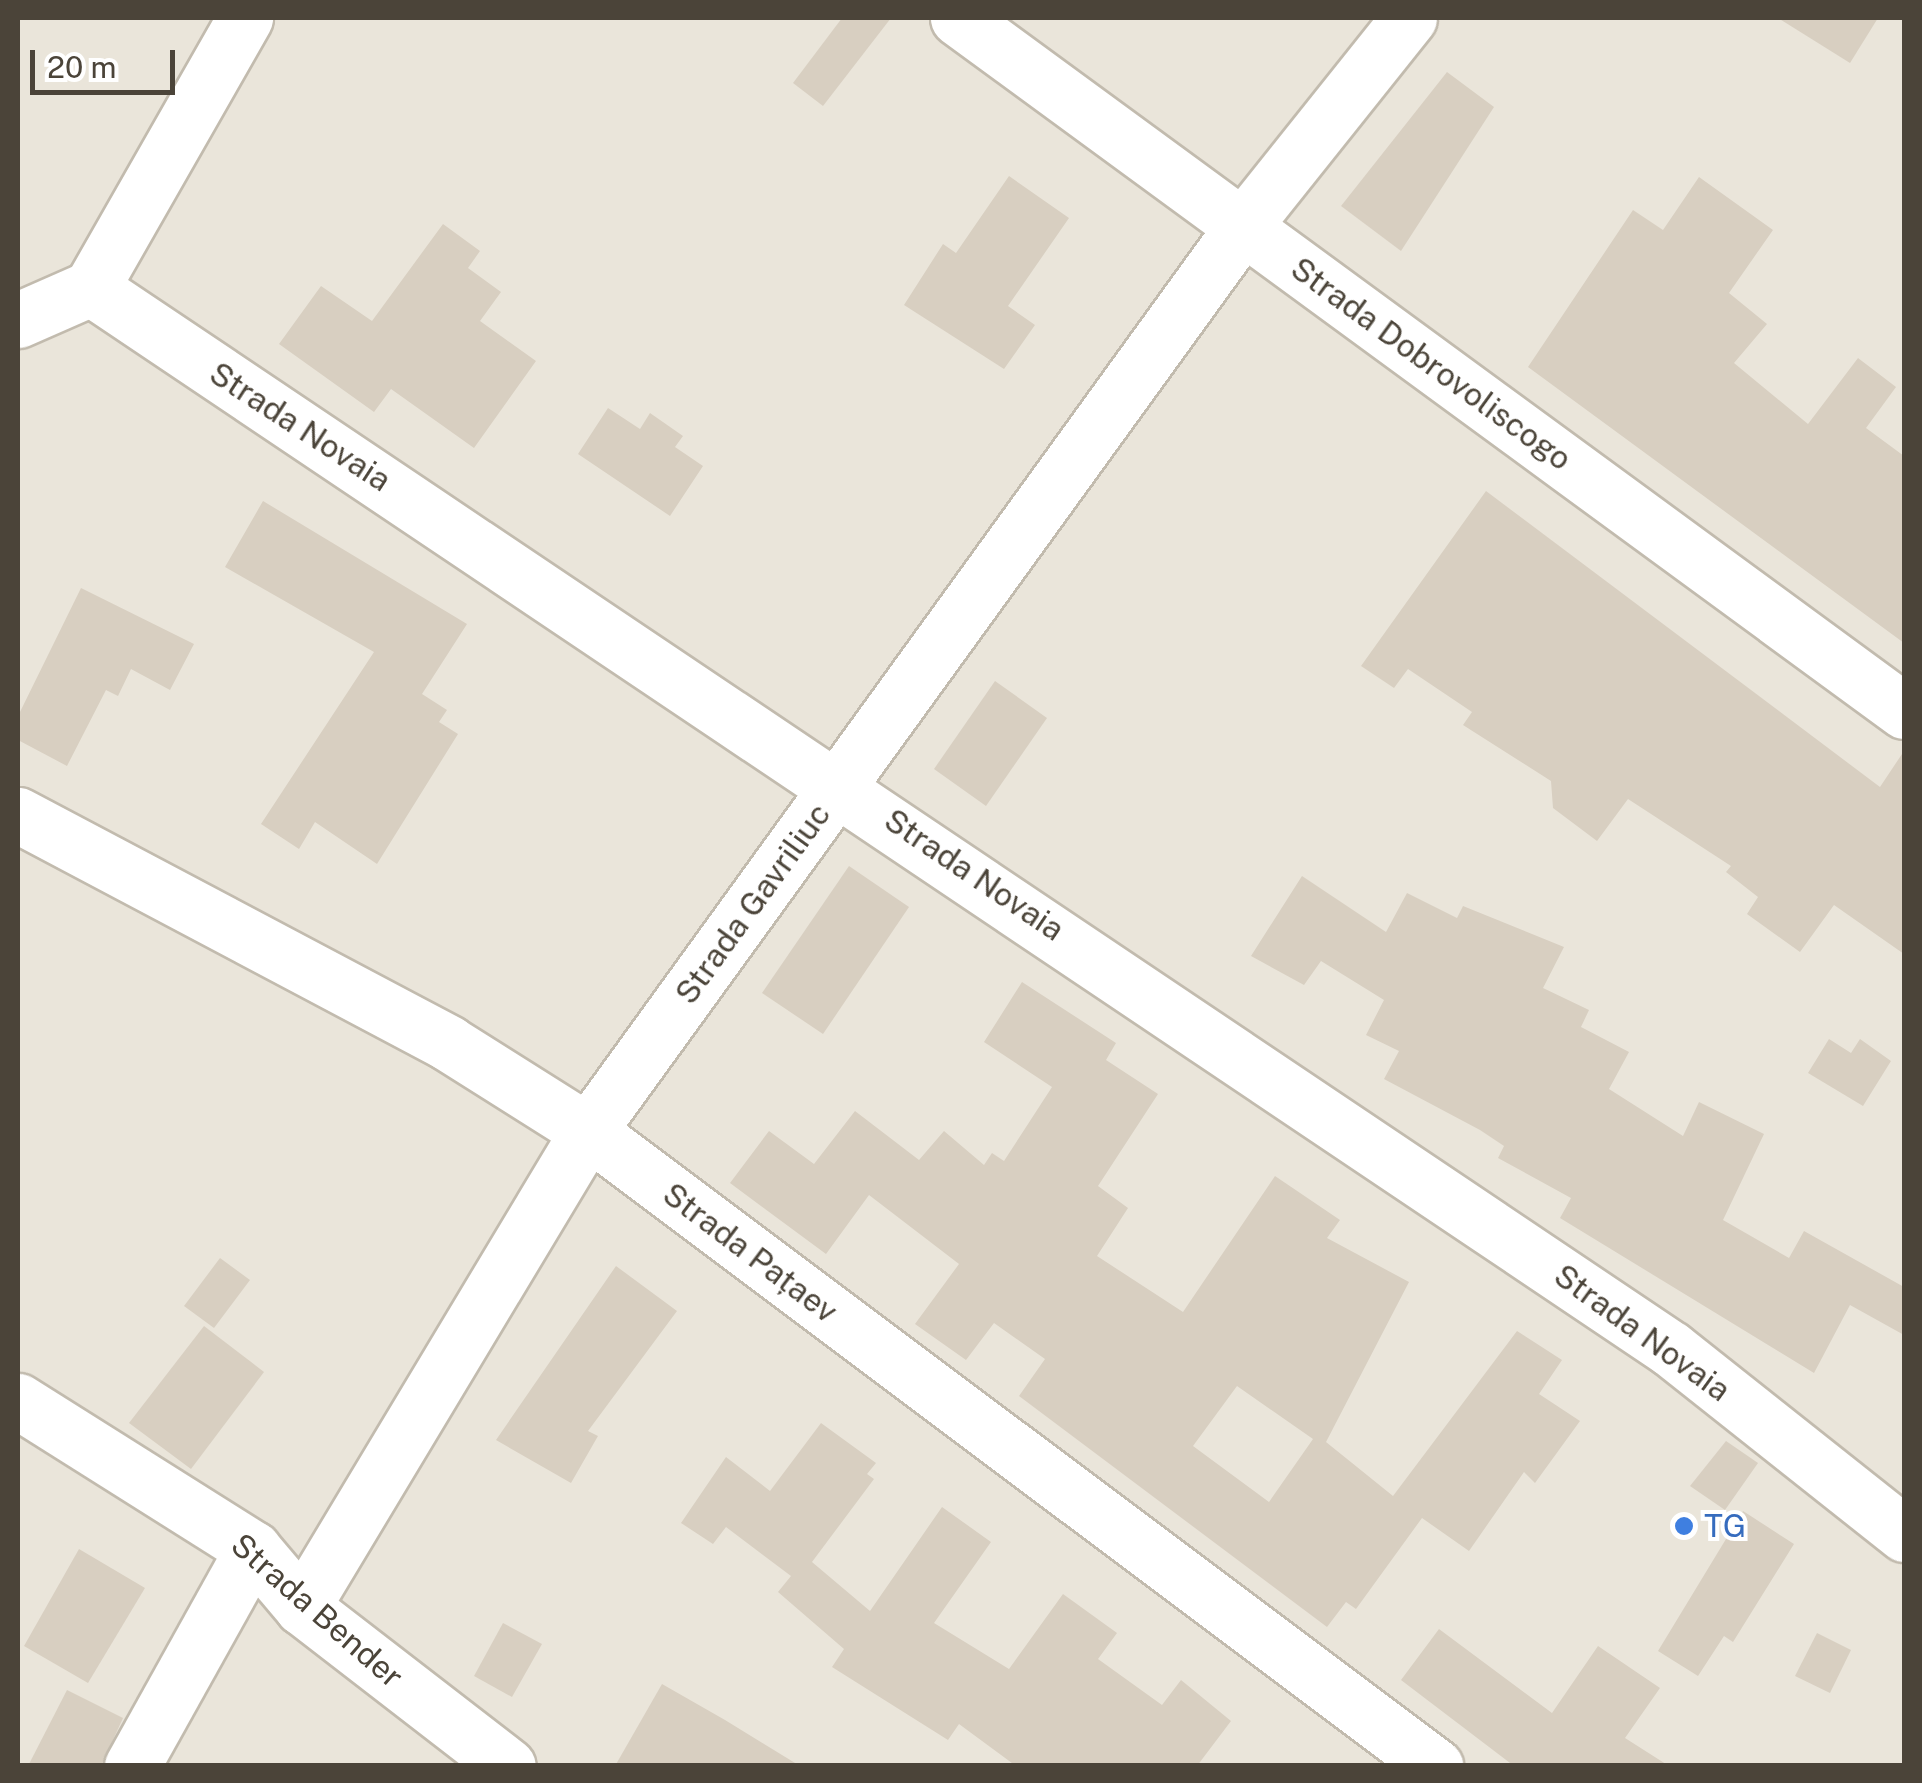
<!DOCTYPE html>
<html>
<head>
<meta charset="utf-8">
<style>
	body { margin:0 }
	#map { position:relative; width:1922px; height:1783px; overflow:hidden; background:#f6f3ec; font-family:"Public Sans",sans-serif }
	div>[style] { position:absolute }
	[style*='--x'] { left:calc(var(--x)*1px); top:calc(var(--y)*1px); width:calc(var(--w)*1px); rotate:calc(var(--a)*1deg) }
	.residential>* { inset:0; background:#eae5da }
	.building>* { inset:0; background:#d8cfc1 }
	.roads { filter:drop-shadow(2px 0 #c2bbae) drop-shadow(-2px 0 #c2bbae) drop-shadow(0 2px #c2bbae) drop-shadow(0 -2px #c2bbae) }
	.minor>* { height:55px; margin:-27.5px; padding:0 27.5px; transform-origin:27.5px; border-radius:27.5px; background:#fff }
	.dots>* { width:28px; height:28px; translate:-50% -50%; box-sizing:border-box; border:5px solid #fff; border-radius:50% }
	span { translate:-50% -50%; white-space:nowrap; text-align:center; line-height:1.15; -webkit-text-stroke:8px #fff; paint-order:stroke }
	.street-label { font-size:32px; color:#4b4439 }
	.shop-label { font-size:32px; color:#366cbe }
	.left { translate:0 -50%; text-align:left }
	.frame { position:absolute; inset:0; border:20px solid #4b4439; pointer-events:none }
	.scale { position:absolute; left:30px; top:50px; width:145px; height:45px; box-sizing:border-box; border:5px solid #4b4439; border-top:0; padding-left:12px; font-size:30px; line-height:35px; white-space:nowrap; color:#4b4439; -webkit-text-stroke:8px #fff; paint-order:stroke }
</style>
</head>
<body>
<div id="map">
	<div class="residential">
		<i style="clip-path:polygon(18px 18px,1904px 18px,1904px 1765px,18px 1765px)"></i>
	</div>
	<div class="building">
		<i style="clip-path:polygon(842px 18px,891px 18px,823px 106px,793px 83px)"></i>
		<i style="clip-path:polygon(1778px 18px,1878px 18px,1850px 63px)"></i>
		<i style="clip-path:polygon(1447px 72px,1494px 107px,1401px 251px,1341px 206px)"></i>
		<i style="clip-path:polygon(1009px 176px,1069px 218px,1008px 306px,1035px 325px,1004px 369px,904px 305px,943px 244px,956px 253px)"></i>
		<i style="clip-path:polygon(1699px 177px,1773px 230px,1729px 293px,1767px 324px,1734px 363px,1808px 424px,1858px 358px,1896px 387px,1866px 428px,1904px 456px,1904px 643px,1528px 367px,1633px 210px,1663px 230px)"></i>
		<i style="clip-path:polygon(443px 224px,480px 251px,468px 268px,501px 292px,480px 321px,536px 361px,474px 448px,391px 389px,374px 412px,279px 344px,321px 286px,372px 321px)"></i>
		<i style="clip-path:polygon(608px 408px,640px 429px,650px 413px,683px 436px,675px 447px,703px 466px,670px 516px,578px 454px)"></i>
		<i style="clip-path:polygon(1486px 491px,1880px 787px,1904px 751px,1904px 954px,1834px 905px,1800px 952px,1747px 914px,1758px 897px,1726px 872px,1731px 866px,1628px 799px,1597px 841px,1553px 808px,1551px 781px,1463px 725px,1472px 712px,1408px 669px,1394px 688px,1361px 666px)"></i>
		<i style="clip-path:polygon(263px 501px,467px 624px,422px 694px,447px 710px,439px 722px,458px 734px,377px 864px,315px 822px,299px 849px,261px 824px,374px 652px,225px 567px)"></i>
		<i style="clip-path:polygon(81px 588px,194px 644px,170px 690px,131px 669px,118px 696px,106px 690px,67px 766px,18px 740px,18px 716px)"></i>
		<i style="clip-path:polygon(995px 681px,1047px 718px,986px 806px,934px 769px)"></i>
		<i style="clip-path:polygon(849px 866px,909px 907px,823px 1034px,762px 993px)"></i>
		<i style="clip-path:polygon(1302px 876px,1386px 932px,1407px 893px,1457px 918px,1463px 906px,1564px 947px,1543px 988px,1589px 1010px,1581px 1027px,1629px 1052px,1609px 1089px,1683px 1136px,1699px 1102px,1764px 1134px,1723px 1220px,1789px 1258px,1804px 1231px,1904px 1287px,1904px 1335px,1850px 1305px,1814px 1373px,1560px 1218px,1571px 1198px,1498px 1158px,1504px 1146px,1480px 1130px,1384px 1079px,1399px 1051px,1366px 1035px,1384px 1000px,1321px 961px,1304px 985px,1251px 956px)"></i>
		<i style="clip-path:polygon(evenodd,1022px 982px,1116px 1043px,1106px 1060px,1158px 1094px,1098px 1186px,1128px 1208px,1097px 1256px,1183px 1312px,1275px 1176px,1340px 1220px,1327px 1238px,1409px 1282px,1326px 1442px,1393px 1496px,1517px 1331px,1562px 1360px,1539px 1394px,1580px 1421px,1535px 1483px,1524px 1472px,1469px 1551px,1422px 1518px,1356px 1609px,1346px 1602px,1327px 1627px,1019px 1396px,1045px 1359px,994px 1323px,966px 1360px,915px 1324px,959px 1264px,869px 1195px,826px 1254px,730px 1183px,769px 1131px,814px 1164px,855px 1111px,919px 1160px,944px 1131px,984px 1165px,992px 1153px,1004px 1161px,1052px 1087px,984px 1042px,1022px 982px,1237px 1386px,1313px 1439px,1269px 1502px,1193px 1446px,1237px 1386px)"></i>
		<i style="clip-path:polygon(1829px 1039px,1851px 1053px,1860px 1039px,1891px 1061px,1863px 1106px,1808px 1073px)"></i>
		<i style="clip-path:polygon(220px 1258px,250px 1280px,214px 1328px,184px 1306px)"></i>
		<i style="clip-path:polygon(616px 1266px,677px 1311px,588px 1431px,598px 1436px,571px 1483px,496px 1440px)"></i>
		<i style="clip-path:polygon(204px 1326px,264px 1372px,191px 1469px,129px 1423px)"></i>
		<i style="clip-path:polygon(821px 1423px,876px 1463px,867px 1474px,874px 1479px,812px 1562px,870px 1611px,942px 1507px,991px 1542px,934px 1623px,1009px 1669px,1063px 1594px,1117px 1633px,1098px 1659px,1162px 1705px,1181px 1680px,1231px 1721px,1197px 1766px,1016px 1766px,959px 1724px,948px 1740px,832px 1667px,844px 1649px,778px 1592px,791px 1576px,726px 1527px,713px 1544px,681px 1523px,726px 1457px,770px 1491px)"></i>
		<i style="clip-path:polygon(1726px 1441px,1758px 1463px,1725px 1510px,1690px 1486px)"></i>
		<i style="clip-path:polygon(1743px 1511px,1794px 1544px,1733px 1642px,1724px 1636px,1698px 1676px,1658px 1651px)"></i>
		<i style="clip-path:polygon(79px 1549px,145px 1588px,88px 1683px,24px 1646px)"></i>
		<i style="clip-path:polygon(503px 1623px,542px 1644px,512px 1697px,474px 1676px)"></i>
		<i style="clip-path:polygon(1439px 1629px,1552px 1713px,1598px 1646px,1660px 1688px,1625px 1738px,1669px 1766px,1514px 1766px,1401px 1680px)"></i>
		<i style="clip-path:polygon(1817px 1633px,1851px 1650px,1830px 1693px,1795px 1676px)"></i>
		<i style="clip-path:polygon(662px 1684px,725px 1720px,800px 1766px,615px 1766px)"></i>
		<i style="clip-path:polygon(67px 1690px,123px 1718px,101px 1766px,28px 1766px)"></i>
	</div>
	<div class="roads">
		<div class="minor">
			<i style="--x:958;--y:18;--w:1173;--a:36.22"></i>
			<i style="--x:91;--y:288;--w:1903;--a:33.88"></i>
			<i style="--x:1671;--y:1349;--w:298;--a:38.4"></i>
			<i style="--x:91;--y:288;--w:311;--a:-60.3"></i>
			<i style="--x:18;--y:320;--w:80;--a:-23.7"></i>
			<i style="--x:18;--y:815;--w:487;--a:27.9"></i>
			<i style="--x:448;--y:1043;--w:165;--a:32.2"></i>
			<i style="--x:588;--y:1131;--w:1059;--a:36.86"></i>
			<i style="--x:18;--y:1401;--w:278;--a:32.2"></i>
			<i style="--x:253;--y:1549;--w:76;--a:49.8"></i>
			<i style="--x:302;--y:1607;--w:260;--a:37.7"></i>
			<i style="--x:302;--y:1607;--w:555;--a:-59"></i>
			<i style="--x:588;--y:1131;--w:1117;--a:-54.1"></i>
			<i style="--x:1243;--y:226;--w:266;--a:-51.4"></i>
			<i style="--x:132;--y:1766;--w:248;--a:-60.9"></i>
		</div>
	</div>
	<div class="dots">
		<i style="left:1684px;top:1526px;background:#3f7fe0"></i>
	</div>
	<div class="street-label">
		<span style="left:1431px;top:364px;rotate:36deg">Strada Dobrovoliscogo</span>
		<span style="left:300px;top:427px;rotate:33deg">Strada Novaia</span>
		<span style="left:974px;top:875px;rotate:34deg">Strada Novaia</span>
		<span style="left:753px;top:904px;rotate:-54deg">Strada Gavriliuc</span>
		<span style="left:750px;top:1253px;rotate:37deg">Strada Pațaev</span>
		<span style="left:1642px;top:1333px;rotate:36deg">Strada Novaia</span>
		<span style="left:317px;top:1611px;rotate:41deg">Strada Bender</span>
	</div>
	<div class="shop-label">
		<span class="left" style="left:1704px;top:1526px">TG</span>
	</div>
	<div class="frame"></div>
	<div class="scale">20 m</div>
</div>
</body>
</html>
